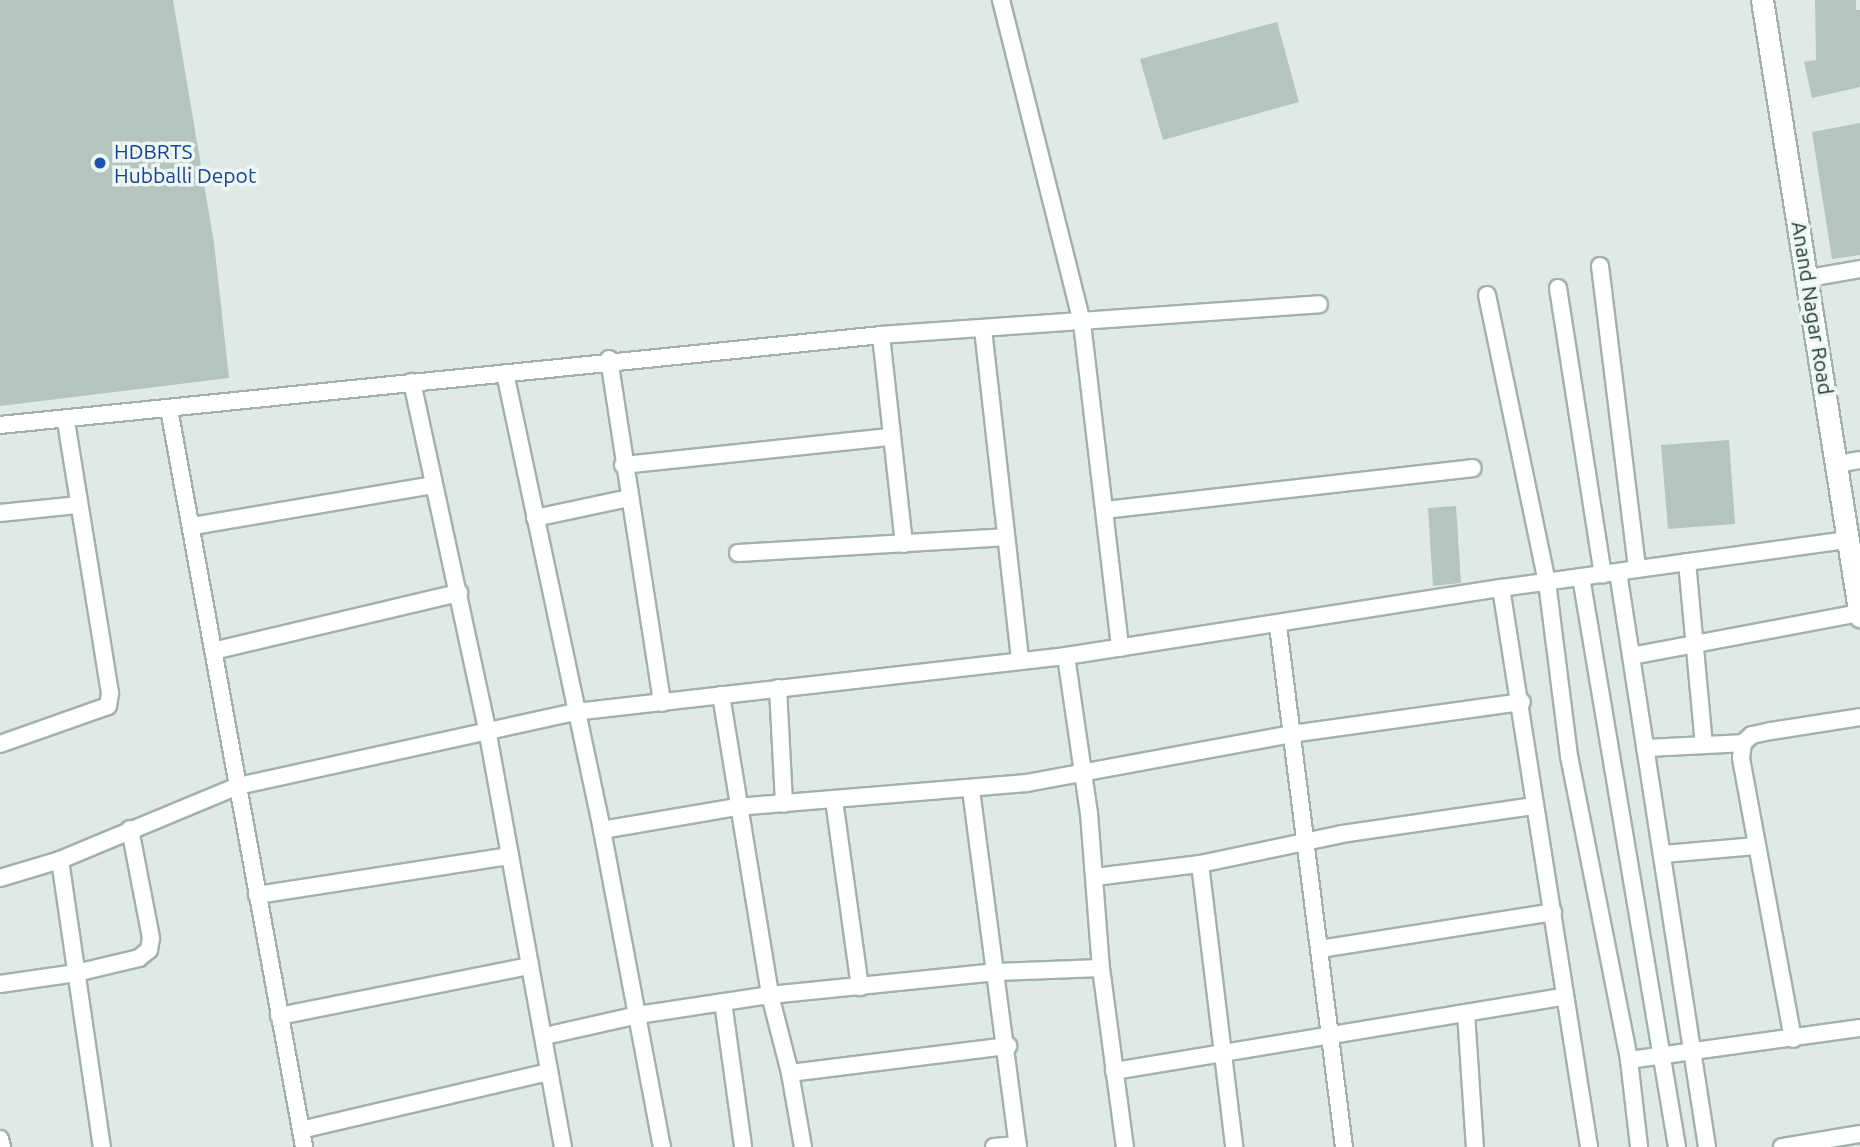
<!DOCTYPE html>
<html>
<head>
<meta charset="utf-8">
<style>
	body { margin:0 }
	#map { position:relative; width:1860px; height:1147px; overflow:hidden; background:#dfeae4; font-family:Ubuntu,sans-serif }
	div>[style] { position:absolute }
	[style*='--x'] { left:calc(var(--x)*1px); top:calc(var(--y)*1px); width:calc(var(--w)*1px); rotate:calc(var(--a)*1deg) }
	.building>* { inset:0; background:#b4c5bd }
	.roads { filter:drop-shadow(2px 0 #a2b2ab) drop-shadow(-2px 0 #a2b2ab) drop-shadow(0 2px #a2b2ab) drop-shadow(0 -2px #a2b2ab) }
	.street>* { height:16px; margin:-8px; padding:0 8px; transform-origin:8px; border-radius:8px; background:#fff }
	.secondary>* { height:21px; margin:-10.5px; padding:0 10.5px; transform-origin:10.5px; border-radius:10.5px; background:#fff }
	.dots>* { width:19px; height:19px; translate:-50% -50%; box-sizing:border-box; border:4px solid #eff7f3; border-radius:50% }
	span { translate:-50% -50%; white-space:nowrap; text-align:center; line-height:1.15; -webkit-text-stroke:7px #eff7f3; paint-order:stroke }
	.transit-label { font-size:21px; color:#164399 }
	.left { translate:0 -50%; text-align:left }
	.street-label { font-size:21px; color:#203b31 }
</style>
</head>
<body>
<div id="map">
	<div class="building">
		<i style="clip-path:polygon(0 0,173px 0,214px 243px,229px 378px,0 406px)"></i>
		<i style="clip-path:polygon(1815px 0,1856px 0,1856px 10px,1860px 10px,1860px 87px,1812px 98px,1804px 62px,1816px 60px)"></i>
		<i style="clip-path:polygon(1277px 22px,1299px 102px,1163px 140px,1140px 59px)"></i>
		<i style="clip-path:polygon(1860px 123px,1860px 255px,1832px 259px,1812px 132px)"></i>
		<i style="clip-path:polygon(1729px 440px,1735px 524px,1668px 529px,1661px 445px)"></i>
		<i style="clip-path:polygon(1456px 506px,1461px 583px,1433px 586px,1428px 508px)"></i>
	</div>
	<div class="roads">
		<div class="street">
			<i style="--x:1001;--y:0;--w:333;--a:75.9"></i>
			<i style="--x:1082;--y:323;--w:327;--a:83.3"></i>
			<i style="--x:1600;--y:266;--w:305;--a:83"></i>
			<i style="--x:1809;--y:278;--w:52;--a:-10"></i>
			<i style="--x:1558;--y:288;--w:290;--a:81.1"></i>
			<i style="--x:1487;--y:295;--w:293;--a:78.2"></i>
			<i style="--x:1547;--y:582;--w:175;--a:82.8"></i>
			<i style="--x:1569;--y:756;--w:310;--a:78.8"></i>
			<i style="--x:1629;--y:1060;--w:88;--a:83.4"></i>
			<i style="--x:983;--y:329;--w:334;--a:83.6"></i>
			<i style="--x:609;--y:359;--w:348;--a:81.2"></i>
			<i style="--x:505;--y:373;--w:467;--a:78"></i>
			<i style="--x:602;--y:830;--w:323;--a:79.3"></i>
			<i style="--x:412;--y:382;--w:355;--a:77.8"></i>
			<i style="--x:487;--y:729;--w:425;--a:79.7"></i>
			<i style="--x:169;--y:409;--w:750;--a:79.63"></i>
			<i style="--x:0;--y:425;--w:886;--a:-5.83"></i>
			<i style="--x:1837;--y:464;--w:23;--a:-10"></i>
			<i style="--x:623;--y:465;--w:269;--a:-6"></i>
			<i style="--x:1105;--y:510;--w:370;--a:-6.5"></i>
			<i style="--x:0;--y:513;--w:77;--a:-5.9"></i>
			<i style="--x:535;--y:518;--w:96;--a:-12"></i>
			<i style="--x:193;--y:526;--w:243;--a:-9.7"></i>
			<i style="--x:904;--y:544;--w:210;--a:-96.3"></i>
			<i style="--x:881;--y:335;--w:439;--a:-4"></i>
			<i style="--x:738;--y:553;--w:267;--a:-3.4"></i>
			<i style="--x:1687;--y:562;--w:184;--a:84.7"></i>
			<i style="--x:1618;--y:572;--w:582;--a:81.2"></i>
			<i style="--x:1581;--y:577;--w:578;--a:80.44"></i>
			<i style="--x:1501;--y:588;--w:566;--a:81.05"></i>
			<i style="--x:1278;--y:626;--w:525;--a:82.78"></i>
			<i style="--x:217;--y:650;--w:249;--a:-13.3"></i>
			<i style="--x:1066;--y:656;--w:159;--a:81.7"></i>
			<i style="--x:1089;--y:813;--w:155;--a:85.6"></i>
			<i style="--x:1101;--y:968;--w:181;--a:82.4"></i>
			<i style="--x:1632;--y:656;--w:232;--a:-10.7"></i>
			<i style="--x:778;--y:688;--w:116;--a:87"></i>
			<i style="--x:721;--y:695;--w:304;--a:80.7"></i>
			<i style="--x:770;--y:995;--w:81;--a:75.6"></i>
			<i style="--x:0;--y:744;--w:114;--a:-19.4"></i>
			<i style="--x:108;--y:706;--w:13;--a:-81"></i>
			<i style="--x:110;--y:693;--w:276;--a:-99.2"></i>
			<i style="--x:1645;--y:748;--w:98;--a:-2.9"></i>
			<i style="--x:971;--y:790;--w:360;--a:82.5"></i>
			<i style="--x:834;--y:800;--w:189;--a:82.1"></i>
			<i style="--x:602;--y:830;--w:136;--a:-9.7"></i>
			<i style="--x:736;--y:807;--w:292;--a:-4.7"></i>
			<i style="--x:1027;--y:783;--w:269;--a:-10.5"></i>
			<i style="--x:1291;--y:734;--w:233;--a:-7.9"></i>
			<i style="--x:1663;--y:854;--w:94;--a:-4.9"></i>
			<i style="--x:60;--y:860;--w:290;--a:81.7"></i>
			<i style="--x:1200;--y:864;--w:285;--a:83.1"></i>
			<i style="--x:1095;--y:877;--w:106;--a:-7.1"></i>
			<i style="--x:1200;--y:864;--w:145;--a:-11.9"></i>
			<i style="--x:1342;--y:834;--w:195;--a:-8.3"></i>
			<i style="--x:0;--y:878;--w:63;--a:-16.7"></i>
			<i style="--x:60;--y:860;--w:193;--a:-22.6"></i>
			<i style="--x:238;--y:786;--w:345;--a:-12.4"></i>
			<i style="--x:575;--y:712;--w:494;--a:-6.5"></i>
			<i style="--x:1066;--y:656;--w:440;--a:-8.9"></i>
			<i style="--x:1501;--y:588;--w:349;--a:-7.9"></i>
			<i style="--x:257;--y:895;--w:256;--a:-8.8"></i>
			<i style="--x:1320;--y:949;--w:236;--a:-9"></i>
			<i style="--x:0;--y:984;--w:77;--a:-8.2"></i>
			<i style="--x:76;--y:973;--w:65;--a:-13.4"></i>
			<i style="--x:139;--y:958;--w:13;--a:-39"></i>
			<i style="--x:149;--y:950;--w:12;--a:-81"></i>
			<i style="--x:151;--y:938;--w:111;--a:-100.9"></i>
			<i style="--x:723;--y:1002;--w:146;--a:82.1"></i>
			<i style="--x:1466;--y:1013;--w:134;--a:86.2"></i>
			<i style="--x:279;--y:1016;--w:256;--a:-11.3"></i>
			<i style="--x:545;--y:1036;--w:95;--a:-12.7"></i>
			<i style="--x:638;--y:1015;--w:134;--a:-8.6"></i>
			<i style="--x:770;--y:995;--w:228;--a:-5.8"></i>
			<i style="--x:997;--y:972;--w:104;--a:-2.2"></i>
			<i style="--x:1793;--y:1039;--w:286;--a:-100.5"></i>
			<i style="--x:1741;--y:758;--w:15;--a:-82"></i>
			<i style="--x:1743;--y:743;--w:12;--a:-42"></i>
			<i style="--x:1752;--y:735;--w:19;--a:-12"></i>
			<i style="--x:1771;--y:731;--w:90;--a:-8.9"></i>
			<i style="--x:1629;--y:1060;--w:233;--a:-7.9"></i>
			<i style="--x:1114;--y:1071;--w:457;--a:-9.4"></i>
			<i style="--x:301;--y:1130;--w:255;--a:-13.2"></i>
			<i style="--x:0;--y:1139;--w:8;--a:76"></i>
			<i style="--x:803;--y:1147;--w:75;--a:-100"></i>
			<i style="--x:790;--y:1073;--w:220;--a:-7.1"></i>
			<i style="--x:994;--y:1147;--w:24;--a:-5"></i>
			<i style="--x:1782;--y:1147;--w:79;--a:-9.5"></i>
		</div>
		<div class="secondary">
			<i style="--x:1762;--y:0;--w:624;--a:80.96"></i>
		</div>
	</div>
	<div class="dots">
		<i style="left:100px;top:163px;background:#1a4fb4"></i>
	</div>
	<div class="transit-label">
		<span class="left" style="left:114px;top:163px">HDBRTS<br>Hubballi Depot</span>
	</div>
	<div class="street-label">
		<span style="left:1813px;top:308px;rotate:81deg">Anand Nagar Road</span>
	</div>
</div>
</body>
</html>
